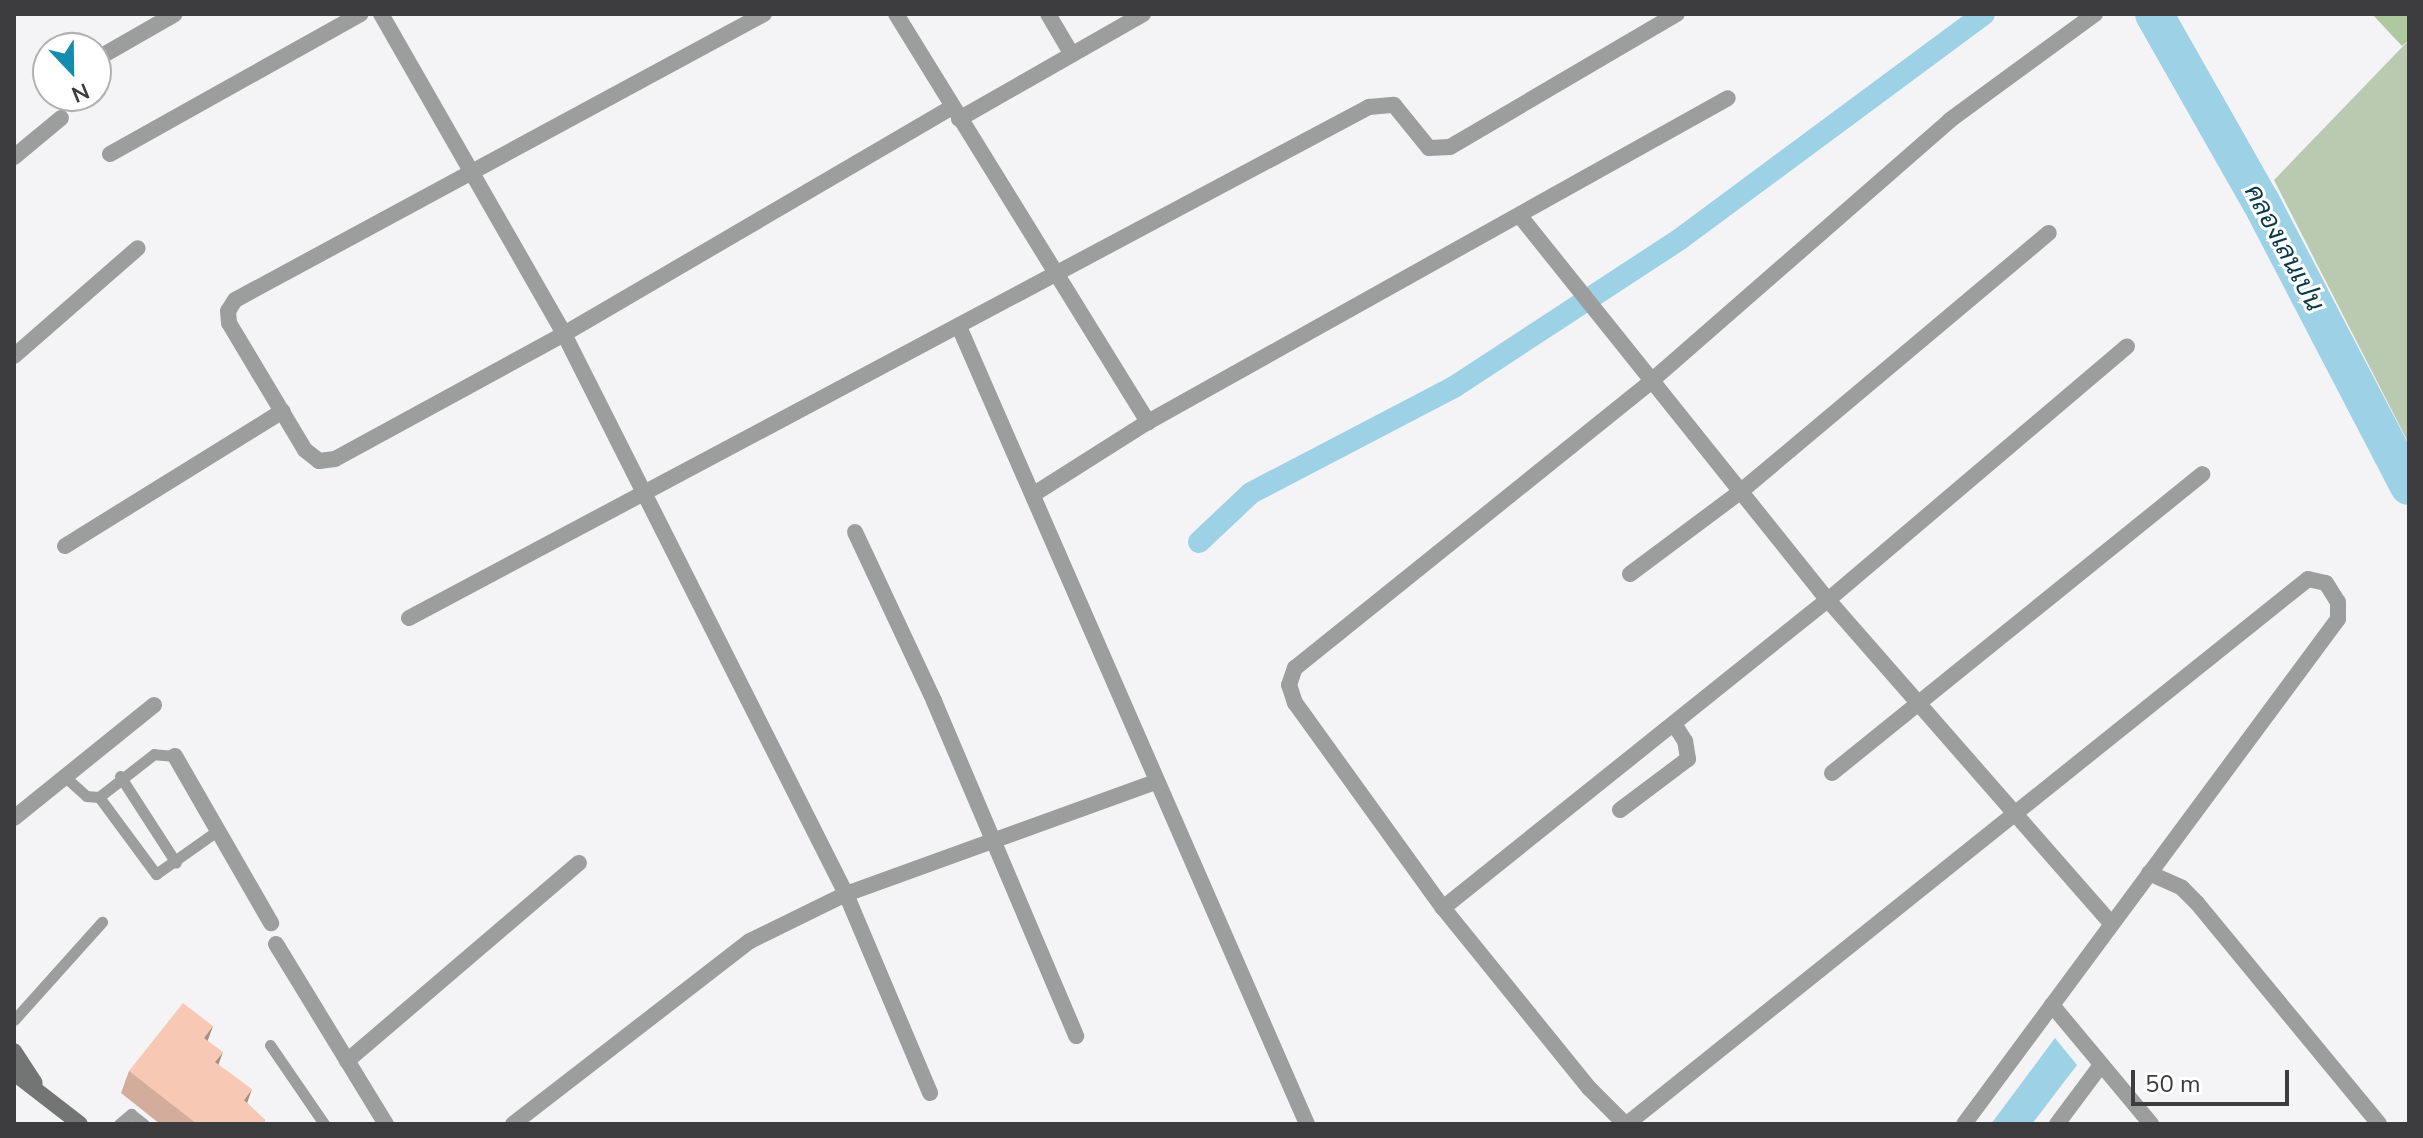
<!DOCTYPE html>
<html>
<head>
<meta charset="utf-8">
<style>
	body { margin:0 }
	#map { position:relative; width:2423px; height:1138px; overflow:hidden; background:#f4f4f7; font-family:"Nunito Sans",Sarabun,sans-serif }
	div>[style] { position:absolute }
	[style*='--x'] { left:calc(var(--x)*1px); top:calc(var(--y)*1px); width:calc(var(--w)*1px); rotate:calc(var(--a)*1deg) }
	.green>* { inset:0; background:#bacab1 }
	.forest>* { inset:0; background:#aec8a0 }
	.water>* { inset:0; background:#9dd1e6 }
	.canal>* { height:22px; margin:-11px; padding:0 11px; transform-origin:11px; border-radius:11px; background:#9dd1e6 }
	.river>* { height:38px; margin:-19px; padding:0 19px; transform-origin:19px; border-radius:19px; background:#9dd1e6 }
	.service>* { height:11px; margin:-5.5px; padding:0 5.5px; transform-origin:5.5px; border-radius:5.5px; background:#9c9e9e }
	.minor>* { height:16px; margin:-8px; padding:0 8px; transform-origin:8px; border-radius:8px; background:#9c9e9e }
	.secondary>* { height:16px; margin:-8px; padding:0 8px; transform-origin:8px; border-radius:8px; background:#737575 }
	.wall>* { inset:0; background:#d4ac9b }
	.shaded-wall>* { inset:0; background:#ad8c7e }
	.building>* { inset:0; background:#f7c8b4 }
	span { translate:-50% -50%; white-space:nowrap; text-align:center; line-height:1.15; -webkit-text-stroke:6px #fff; paint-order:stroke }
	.water-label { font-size:26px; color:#0a3948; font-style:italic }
	.frame { position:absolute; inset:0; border:16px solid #3c3c3e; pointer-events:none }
	.north { position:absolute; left:32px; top:32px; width:80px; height:80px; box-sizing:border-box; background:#fff; border:2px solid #b1b1b2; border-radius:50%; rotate:158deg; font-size:22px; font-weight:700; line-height:32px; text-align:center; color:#3c3c3e }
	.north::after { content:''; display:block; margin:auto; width:28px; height:36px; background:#148cae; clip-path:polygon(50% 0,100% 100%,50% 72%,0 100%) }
	.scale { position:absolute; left:2131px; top:1070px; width:158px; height:36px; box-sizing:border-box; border:4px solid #3c3c3e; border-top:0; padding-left:10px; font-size:24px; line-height:28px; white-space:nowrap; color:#3c3c3e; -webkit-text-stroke:6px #fff; paint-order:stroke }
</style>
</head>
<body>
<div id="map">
	<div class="green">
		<i style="clip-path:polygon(2409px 40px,2409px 444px,2274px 180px)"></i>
	</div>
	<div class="forest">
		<i style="clip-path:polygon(2372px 14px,2409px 14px,2409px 40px,2402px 46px)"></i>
	</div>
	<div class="water">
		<i style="clip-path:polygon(2055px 1038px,2077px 1065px,2032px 1124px,1991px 1124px)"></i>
	</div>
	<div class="canal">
		<i style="--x:1199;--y:542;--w:71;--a:-43.3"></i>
		<i style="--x:1251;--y:493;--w:229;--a:-27.6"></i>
		<i style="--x:1454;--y:387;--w:270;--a:-33.2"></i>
		<i style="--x:1680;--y:239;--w:378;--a:-36.5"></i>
	</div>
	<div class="river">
		<i style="--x:2154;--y:14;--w:216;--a:60.4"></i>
		<i style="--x:2261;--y:202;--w:320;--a:62.5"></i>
	</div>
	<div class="service">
		<i style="--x:175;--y:756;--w:21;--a:-175"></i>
		<i style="--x:154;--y:754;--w:70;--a:142"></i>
		<i style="--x:99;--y:797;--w:96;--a:53.5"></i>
		<i style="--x:156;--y:874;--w:75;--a:-35.2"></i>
		<i style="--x:63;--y:775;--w:31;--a:42"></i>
		<i style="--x:86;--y:796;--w:13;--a:4"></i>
		<i style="--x:120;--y:776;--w:103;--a:57.2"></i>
		<i style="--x:14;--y:1020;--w:132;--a:-48.1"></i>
		<i style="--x:270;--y:1045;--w:96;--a:55.6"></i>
		<i style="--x:119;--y:1124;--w:16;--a:-40"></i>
		<i style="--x:131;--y:1114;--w:16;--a:38"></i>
	</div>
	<div class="minor">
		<i style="--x:381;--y:14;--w:369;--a:60.2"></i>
		<i style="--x:564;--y:334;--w:627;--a:63.27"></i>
		<i style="--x:846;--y:894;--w:216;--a:67.1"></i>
		<i style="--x:764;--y:14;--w:601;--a:151.6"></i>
		<i style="--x:235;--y:300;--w:13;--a:122"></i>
		<i style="--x:228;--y:311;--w:12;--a:85"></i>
		<i style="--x:229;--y:323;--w:148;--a:59.1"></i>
		<i style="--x:305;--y:450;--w:18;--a:38"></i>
		<i style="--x:319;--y:461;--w:16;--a:-7"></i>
		<i style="--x:335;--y:459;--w:261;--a:-28.6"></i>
		<i style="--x:564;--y:334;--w:450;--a:-30.3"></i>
		<i style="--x:896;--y:14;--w:480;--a:58.3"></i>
		<i style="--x:1048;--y:14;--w:45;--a:59.5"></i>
		<i style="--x:100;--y:57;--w:86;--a:-29.8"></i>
		<i style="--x:959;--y:119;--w:212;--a:-29.7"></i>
		<i style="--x:110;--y:154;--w:287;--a:-29.2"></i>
		<i style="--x:14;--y:157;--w:61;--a:-39.7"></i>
		<i style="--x:1520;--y:216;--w:492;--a:51.3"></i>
		<i style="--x:1828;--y:600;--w:429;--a:48.8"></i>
		<i style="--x:960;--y:329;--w:867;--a:66.42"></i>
		<i style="--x:14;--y:356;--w:164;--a:-41.1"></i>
		<i style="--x:1034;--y:494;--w:135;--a:-32.3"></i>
		<i style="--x:1148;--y:422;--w:664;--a:-29.19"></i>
		<i style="--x:855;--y:532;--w:187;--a:64.9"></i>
		<i style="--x:934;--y:701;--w:364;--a:67"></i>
		<i style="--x:65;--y:546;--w:256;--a:-31.8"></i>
		<i style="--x:1630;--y:574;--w:137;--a:-36.7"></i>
		<i style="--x:1740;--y:492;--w:403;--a:-40"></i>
		<i style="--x:409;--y:618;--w:1088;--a:-28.03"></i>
		<i style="--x:1369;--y:107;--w:25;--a:-5"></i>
		<i style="--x:1394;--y:105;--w:55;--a:50.9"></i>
		<i style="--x:1429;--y:148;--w:21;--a:-3"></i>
		<i style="--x:1450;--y:147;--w:263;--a:-30.4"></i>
		<i style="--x:175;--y:756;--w:193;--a:60.1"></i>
		<i style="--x:1832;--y:773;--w:476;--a:-38.9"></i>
		<i style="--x:1620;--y:810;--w:85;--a:-36.9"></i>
		<i style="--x:1688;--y:759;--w:18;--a:-99"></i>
		<i style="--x:1685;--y:741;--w:20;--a:-123"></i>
		<i style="--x:14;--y:818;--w:180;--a:-38.9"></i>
		<i style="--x:2149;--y:873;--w:36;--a:24"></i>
		<i style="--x:2182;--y:888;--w:21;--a:45"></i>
		<i style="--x:2197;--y:903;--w:286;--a:50.5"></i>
		<i style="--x:1443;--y:908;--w:493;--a:-38.7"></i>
		<i style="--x:1828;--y:600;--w:392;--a:-40.3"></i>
		<i style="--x:276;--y:944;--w:211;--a:58.6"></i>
		<i style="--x:2052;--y:1005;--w:155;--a:50.2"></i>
		<i style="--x:347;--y:1061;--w:305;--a:-40.5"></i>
		<i style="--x:513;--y:1124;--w:299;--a:-37.7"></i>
		<i style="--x:750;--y:941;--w:107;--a:-26.1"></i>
		<i style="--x:846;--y:894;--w:329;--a:-19.9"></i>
		<i style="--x:1625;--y:1124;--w:51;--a:-135"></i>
		<i style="--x:1589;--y:1088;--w:232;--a:-129"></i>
		<i style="--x:1443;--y:908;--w:253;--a:-125.8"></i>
		<i style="--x:1295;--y:703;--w:19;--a:-108"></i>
		<i style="--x:1289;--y:685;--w:18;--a:-71"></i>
		<i style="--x:1295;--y:668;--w:454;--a:-38.8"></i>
		<i style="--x:1649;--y:383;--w:400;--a:-41.1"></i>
		<i style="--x:1950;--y:120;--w:180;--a:-36.2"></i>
		<i style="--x:1627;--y:1124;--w:872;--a:-38.67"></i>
		<i style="--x:2308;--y:579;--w:18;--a:13"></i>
		<i style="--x:2326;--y:583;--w:22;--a:58"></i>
		<i style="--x:2338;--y:602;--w:17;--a:90"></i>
		<i style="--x:2338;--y:619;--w:628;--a:126.52"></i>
		<i style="--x:2057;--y:1124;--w:74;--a:-53.3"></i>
	</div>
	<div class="secondary">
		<i style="--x:14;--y:1051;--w:38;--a:57"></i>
		<i style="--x:14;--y:1073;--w:83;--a:37.7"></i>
	</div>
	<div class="wall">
		<i style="clip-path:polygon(213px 1026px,207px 1041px,219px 1065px,247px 1103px,265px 1120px,264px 1124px,160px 1124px,121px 1093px,129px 1071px)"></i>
	</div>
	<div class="shaded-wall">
		<i style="clip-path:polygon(213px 1026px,205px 1048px,204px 1038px)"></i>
		<i style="clip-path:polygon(223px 1052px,215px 1074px,215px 1062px)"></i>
		<i style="clip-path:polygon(252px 1089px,244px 1112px,244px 1100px)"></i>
	</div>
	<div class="building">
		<i style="clip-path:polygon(183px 1003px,213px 1026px,204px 1038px,223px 1052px,215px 1062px,252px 1089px,244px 1100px,265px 1120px,262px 1124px,197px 1124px,129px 1071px)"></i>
	</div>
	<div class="water-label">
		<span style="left:2284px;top:248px;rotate:62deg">คลองเลนเปน</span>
	</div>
	<div class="frame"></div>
	<div class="north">N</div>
	<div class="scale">50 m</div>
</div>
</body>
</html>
